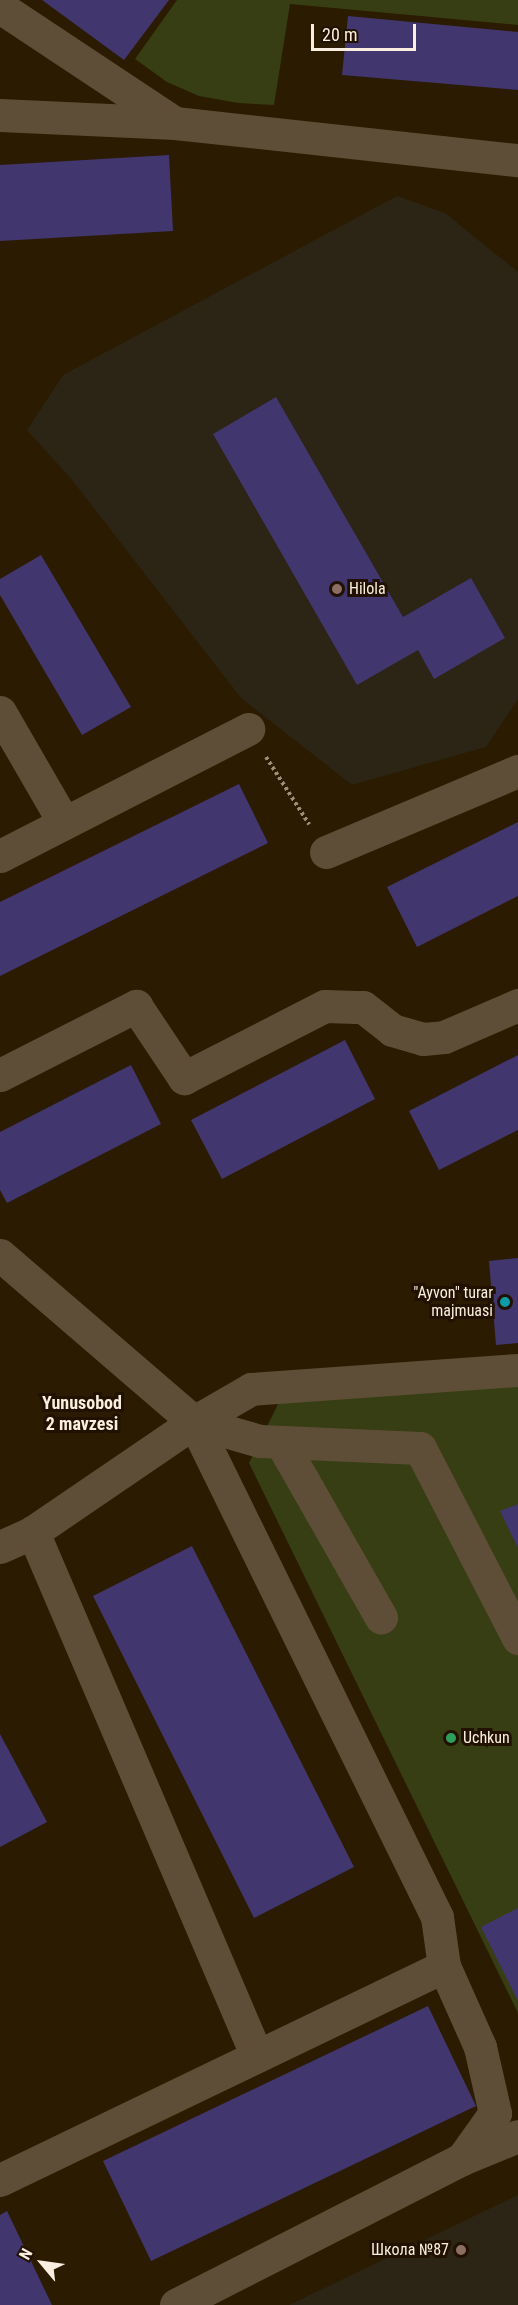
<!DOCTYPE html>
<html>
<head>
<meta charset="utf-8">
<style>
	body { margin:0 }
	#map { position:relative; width:518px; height:2305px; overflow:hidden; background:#2a1b01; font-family:"Roboto Condensed",sans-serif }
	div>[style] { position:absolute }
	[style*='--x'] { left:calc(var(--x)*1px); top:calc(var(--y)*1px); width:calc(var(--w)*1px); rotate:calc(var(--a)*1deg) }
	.education>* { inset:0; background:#2c2414 }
	.green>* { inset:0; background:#373e13 }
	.building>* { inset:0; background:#42366e }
	.path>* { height:4px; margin-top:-2px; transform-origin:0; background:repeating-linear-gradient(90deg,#9b8f7b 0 3px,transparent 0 6px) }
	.minor>* { height:33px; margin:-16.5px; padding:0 16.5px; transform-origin:16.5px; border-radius:16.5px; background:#5f4e37 }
	.dots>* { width:16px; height:16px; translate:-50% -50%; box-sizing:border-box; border:3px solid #201100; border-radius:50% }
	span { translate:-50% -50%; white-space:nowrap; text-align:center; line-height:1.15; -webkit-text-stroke:6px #201100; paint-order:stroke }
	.poi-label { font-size:16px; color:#f9eedf }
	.left { translate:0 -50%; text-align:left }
	.right { translate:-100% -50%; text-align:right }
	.neighbourhood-label { font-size:18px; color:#f9eedf; font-weight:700 }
	.north { position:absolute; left:12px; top:2233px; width:60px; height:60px; -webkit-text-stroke:4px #201100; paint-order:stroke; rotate:299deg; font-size:16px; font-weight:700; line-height:24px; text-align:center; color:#f9eedf }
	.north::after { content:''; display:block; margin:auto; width:21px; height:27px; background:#f9eedf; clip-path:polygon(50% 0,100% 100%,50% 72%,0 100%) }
	.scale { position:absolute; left:311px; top:24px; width:105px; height:27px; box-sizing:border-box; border:3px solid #f9eedf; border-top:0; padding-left:8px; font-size:18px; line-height:21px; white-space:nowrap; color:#f9eedf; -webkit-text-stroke:4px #201100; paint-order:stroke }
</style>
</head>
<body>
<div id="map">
	<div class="education">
		<i style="clip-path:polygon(397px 196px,445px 213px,518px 272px,518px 699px,486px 747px,352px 785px,241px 698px,72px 480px,27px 430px,63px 375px)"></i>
		<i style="clip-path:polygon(518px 2195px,518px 2305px,289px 2305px)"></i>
	</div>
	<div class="green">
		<i style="clip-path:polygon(177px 0,518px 0,518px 25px,290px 4px,274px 105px,238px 103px,199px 96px,167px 82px,135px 59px)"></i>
		<i style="clip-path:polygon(518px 1379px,518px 2013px,249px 1463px,280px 1400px)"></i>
	</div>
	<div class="building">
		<i style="clip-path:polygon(42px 0,169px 0,124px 60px)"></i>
		<i style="clip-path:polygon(348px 16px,518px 32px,518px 90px,342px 75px)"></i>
		<i style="clip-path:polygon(169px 155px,173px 231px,0 241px,0 165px)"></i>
		<i style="clip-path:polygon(276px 397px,403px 617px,471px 578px,505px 638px,434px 679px,418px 650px,357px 685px,213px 434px)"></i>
		<i style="clip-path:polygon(41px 555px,131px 707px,82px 735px,0 595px,0 579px)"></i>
		<i style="clip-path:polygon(239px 784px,268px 843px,0 976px,0 902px)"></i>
		<i style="clip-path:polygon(518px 822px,518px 896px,417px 947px,387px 887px)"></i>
		<i style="clip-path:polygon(345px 1040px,375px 1099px,222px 1179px,191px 1120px)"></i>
		<i style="clip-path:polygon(518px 1055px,518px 1130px,439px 1170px,409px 1111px)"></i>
		<i style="clip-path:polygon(131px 1065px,161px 1124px,7px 1203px,0 1190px,0 1132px)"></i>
		<i style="clip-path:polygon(518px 1258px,518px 1343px,496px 1345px,489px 1261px)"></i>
		<i style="clip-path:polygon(518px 1504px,518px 1548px,500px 1511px)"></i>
		<i style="clip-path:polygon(192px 1546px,354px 1867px,254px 1918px,93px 1596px)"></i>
		<i style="clip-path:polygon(0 1734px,47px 1822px,0 1847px)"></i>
		<i style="clip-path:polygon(518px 1908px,518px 2001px,481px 1927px)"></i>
		<i style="clip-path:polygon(428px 2006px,476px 2106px,151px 2261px,103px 2161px)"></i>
		<i style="clip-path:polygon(7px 2211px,52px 2305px,0 2305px,0 2215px)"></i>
	</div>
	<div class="path">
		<i style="--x:266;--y:757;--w:80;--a:57.3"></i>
	</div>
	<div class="minor">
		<i style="--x:0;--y:7;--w:208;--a:33.6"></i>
		<i style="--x:0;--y:115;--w:175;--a:2.6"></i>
		<i style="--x:175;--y:123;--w:345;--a:6.2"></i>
		<i style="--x:0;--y:712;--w:128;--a:60"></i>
		<i style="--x:326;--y:852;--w:208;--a:-22.9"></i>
		<i style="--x:0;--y:856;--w:279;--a:-27.1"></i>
		<i style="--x:0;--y:1075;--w:153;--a:-26.9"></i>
		<i style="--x:136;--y:1006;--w:87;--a:56.3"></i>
		<i style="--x:184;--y:1078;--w:158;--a:-27.1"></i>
		<i style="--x:325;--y:1006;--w:38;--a:2"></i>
		<i style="--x:363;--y:1007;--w:37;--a:38"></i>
		<i style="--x:392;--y:1030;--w:32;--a:16"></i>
		<i style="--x:423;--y:1039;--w:21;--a:-5"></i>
		<i style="--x:444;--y:1037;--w:81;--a:-23.4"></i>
		<i style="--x:0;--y:1255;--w:256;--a:40.7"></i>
		<i style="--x:194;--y:1422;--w:551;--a:63.85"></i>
		<i style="--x:437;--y:1917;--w:49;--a:81.9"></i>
		<i style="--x:444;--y:1966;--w:89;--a:66"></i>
		<i style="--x:480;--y:2047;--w:68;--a:77.2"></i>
		<i style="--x:495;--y:2113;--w:57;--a:125.7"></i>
		<i style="--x:462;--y:2159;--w:321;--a:153"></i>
		<i style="--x:194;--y:1422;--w:69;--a:16.1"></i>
		<i style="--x:260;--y:1441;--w:160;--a:2.5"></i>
		<i style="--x:420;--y:1448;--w:214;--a:62.7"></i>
		<i style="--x:281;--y:1442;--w:202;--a:60.3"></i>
		<i style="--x:0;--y:1547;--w:36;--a:-24"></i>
		<i style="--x:256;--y:2054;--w:568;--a:-113.13"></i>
		<i style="--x:33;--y:1532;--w:195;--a:-34.3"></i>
		<i style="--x:194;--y:1422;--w:66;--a:-30.1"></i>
		<i style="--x:251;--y:1389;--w:268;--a:-4.1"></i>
		<i style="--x:462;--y:2159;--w:61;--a:-22.3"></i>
		<i style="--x:0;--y:2180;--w:493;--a:-25.7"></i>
	</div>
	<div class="dots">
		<i style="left:337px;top:589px;background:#8d6e63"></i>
		<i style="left:505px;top:1302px;background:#0f9aa8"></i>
		<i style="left:451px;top:1738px;background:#2e9e5b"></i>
		<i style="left:461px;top:2250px;background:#8d6e63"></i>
	</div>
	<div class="poi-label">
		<span class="left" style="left:349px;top:589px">Hilola</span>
		<span class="right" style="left:493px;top:1302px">"Ayvon" turar<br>majmuasi</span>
		<span class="left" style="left:463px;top:1738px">Uchkun</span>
		<span class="right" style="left:449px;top:2250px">Школа №87</span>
	</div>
	<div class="neighbourhood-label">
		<span style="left:82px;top:1414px">Yunusobod<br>2 mavzesi</span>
	</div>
	<div class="north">N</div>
	<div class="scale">20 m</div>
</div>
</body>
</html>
